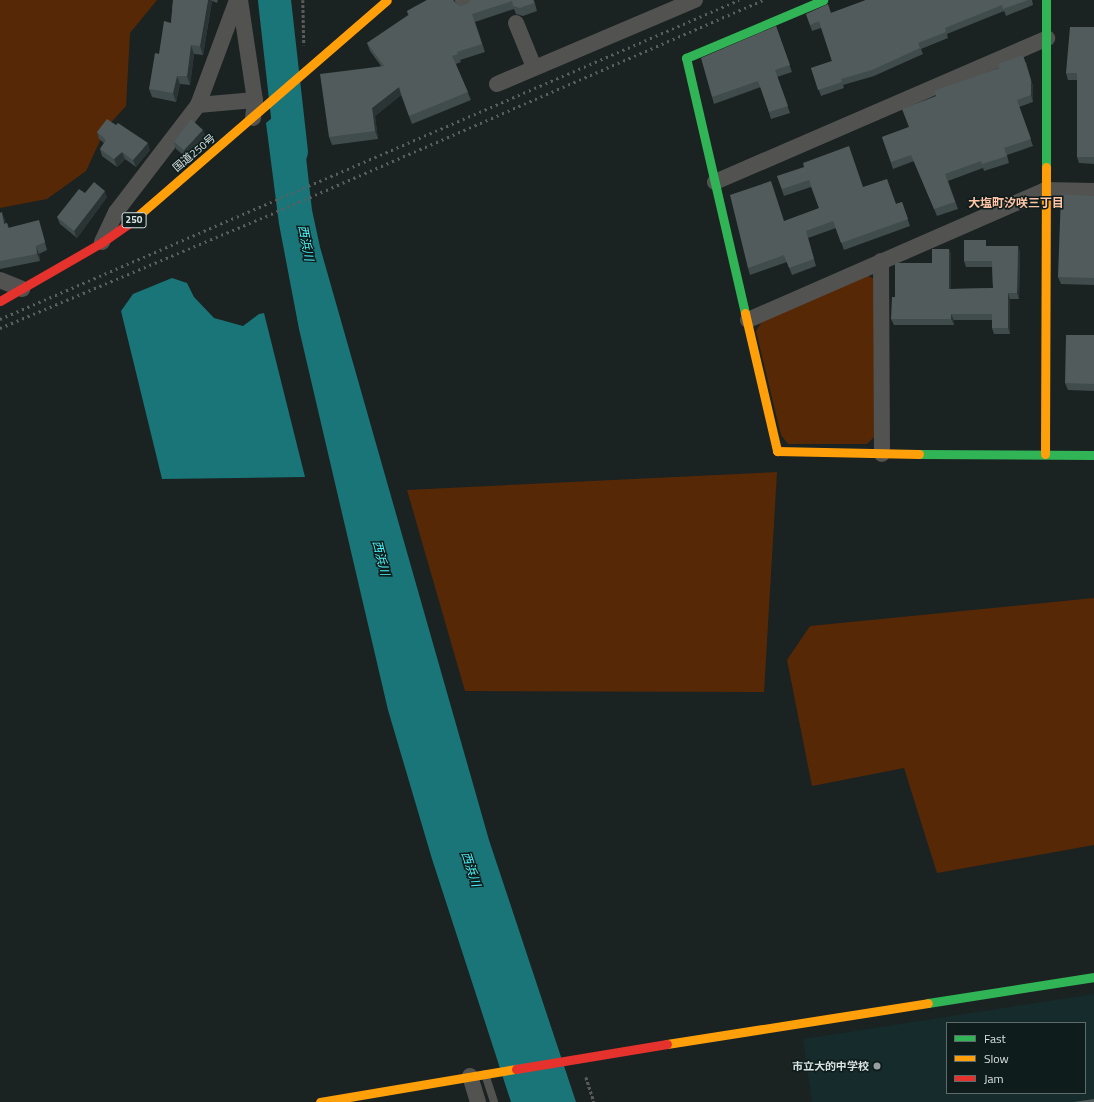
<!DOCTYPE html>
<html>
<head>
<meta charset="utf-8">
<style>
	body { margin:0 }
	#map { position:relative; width:1094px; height:1102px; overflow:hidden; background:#1a2222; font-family:"Titillium Web","Noto Sans JP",sans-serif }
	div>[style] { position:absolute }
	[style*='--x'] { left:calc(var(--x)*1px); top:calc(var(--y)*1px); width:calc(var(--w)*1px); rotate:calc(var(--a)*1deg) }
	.built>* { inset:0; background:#162b2b }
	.green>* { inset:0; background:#572806 }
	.water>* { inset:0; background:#197577 }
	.river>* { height:33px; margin:-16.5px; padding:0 16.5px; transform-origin:16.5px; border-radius:16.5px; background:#197577 }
	.path>* { height:2.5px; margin-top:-1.25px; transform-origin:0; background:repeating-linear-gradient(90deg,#5a5b5a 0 3px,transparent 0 5px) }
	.lane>* { height:8px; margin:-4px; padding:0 4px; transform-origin:4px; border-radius:4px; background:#525251 }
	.street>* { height:16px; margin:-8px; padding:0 8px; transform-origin:8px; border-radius:8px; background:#525251 }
	.fast>* { height:9px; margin:-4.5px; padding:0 4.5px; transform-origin:4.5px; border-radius:4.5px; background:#30b455 }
	.slow>* { height:9px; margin:-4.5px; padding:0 4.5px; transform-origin:4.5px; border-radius:4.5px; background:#ff9f0a }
	.jam>* { height:9px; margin:-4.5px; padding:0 4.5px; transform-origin:4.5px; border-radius:4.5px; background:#e5322d }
	.rail>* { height:3px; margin-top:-1.5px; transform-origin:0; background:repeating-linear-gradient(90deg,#5b5e5e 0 2px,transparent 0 6px) }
	.wall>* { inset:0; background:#404b4b }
	.shaded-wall>* { inset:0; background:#2a3434 }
	.building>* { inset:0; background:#515b5b }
	.dots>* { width:11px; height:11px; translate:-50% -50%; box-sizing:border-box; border:2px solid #0e1c1c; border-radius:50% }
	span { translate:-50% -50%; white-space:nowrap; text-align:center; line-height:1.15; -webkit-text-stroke:3px #0e1c1c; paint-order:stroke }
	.shield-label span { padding:1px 3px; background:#0e1c1c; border:1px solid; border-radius:3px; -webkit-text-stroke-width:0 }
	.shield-label { font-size:10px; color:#d8e1e1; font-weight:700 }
	.street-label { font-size:11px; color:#d8e1e1 }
	.poi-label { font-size:11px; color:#d8e1e1; font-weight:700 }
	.right { translate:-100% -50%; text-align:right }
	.neighbourhood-label { font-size:12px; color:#ffc3a5; font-weight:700 }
	.water-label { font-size:12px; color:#4af7fb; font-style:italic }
	.legend { position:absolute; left:946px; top:1022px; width:140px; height:72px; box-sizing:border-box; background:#0e1c1c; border:1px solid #5f6b6b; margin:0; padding:5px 7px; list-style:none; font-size:12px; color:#d8e1e1 }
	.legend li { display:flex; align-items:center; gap:8px; height:20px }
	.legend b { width:20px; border:1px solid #5f6b6b }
</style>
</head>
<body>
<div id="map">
	<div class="built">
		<i style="clip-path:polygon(evenodd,1094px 994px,1094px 1102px,812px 1102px,803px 1039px,1094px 994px,947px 1023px,1085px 1023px,1085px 1093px,947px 1093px,947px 1023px)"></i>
	</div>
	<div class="green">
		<i style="clip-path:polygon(0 0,157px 0,130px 33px,126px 106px,106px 128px,86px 171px,47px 199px,0 208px)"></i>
		<i style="clip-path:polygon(867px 275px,877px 281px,875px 436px,867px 444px,788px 444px,781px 435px,756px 331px,763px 320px)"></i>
		<i style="clip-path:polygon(777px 472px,764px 692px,465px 691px,407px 490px)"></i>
		<i style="clip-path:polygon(1094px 598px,1094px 845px,937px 873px,904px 768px,812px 786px,787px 660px,810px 626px)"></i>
	</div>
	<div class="water">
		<i style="clip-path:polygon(299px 95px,312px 210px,320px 247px,489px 840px,576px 1102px,511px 1102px,432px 859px,388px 710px,299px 329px,279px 224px,266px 123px)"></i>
		<i style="clip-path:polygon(172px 278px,187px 283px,194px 297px,214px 318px,243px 326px,259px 314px,264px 313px,305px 477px,162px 479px,121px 311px,133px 294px)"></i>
	</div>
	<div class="river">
		<i style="--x:274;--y:0;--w:152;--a:83.6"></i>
	</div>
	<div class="path">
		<i style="--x:303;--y:0;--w:45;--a:88.7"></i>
		<i style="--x:586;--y:1077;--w:26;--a:72"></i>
	</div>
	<div class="lane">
		<i style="--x:485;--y:1074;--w:29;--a:72"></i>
	</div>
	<div class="street">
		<i style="--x:240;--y:0;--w:101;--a:81.5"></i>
		<i style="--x:255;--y:100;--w:18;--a:96"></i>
		<i style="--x:463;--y:0;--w:5;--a:68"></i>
		<i style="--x:516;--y:23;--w:48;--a:67.8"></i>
		<i style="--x:497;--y:84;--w:215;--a:-23"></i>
		<i style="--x:198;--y:105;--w:57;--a:-5"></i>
		<i style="--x:715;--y:182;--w:362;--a:-23.4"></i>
		<i style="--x:102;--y:242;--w:33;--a:-65"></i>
		<i style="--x:116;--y:212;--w:135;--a:-52.5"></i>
		<i style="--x:198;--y:105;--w:112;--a:-69.6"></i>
		<i style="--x:881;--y:261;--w:193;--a:89.7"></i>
		<i style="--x:0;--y:280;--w:24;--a:22"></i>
		<i style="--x:748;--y:320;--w:324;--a:-23.6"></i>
		<i style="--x:1045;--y:190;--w:49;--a:1.2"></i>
		<i style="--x:470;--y:1076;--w:27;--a:73"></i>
	</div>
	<div class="fast">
		<i style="--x:1046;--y:167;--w:167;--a:-90"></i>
		<i style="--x:745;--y:313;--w:262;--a:-103"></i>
		<i style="--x:686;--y:58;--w:149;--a:-22.9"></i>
		<i style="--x:919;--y:454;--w:175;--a:0.3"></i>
		<i style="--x:928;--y:1003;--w:168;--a:-8.9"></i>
	</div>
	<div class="slow">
		<i style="--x:132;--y:221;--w:337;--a:-40.9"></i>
		<i style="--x:745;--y:313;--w:142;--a:76.9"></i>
		<i style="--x:777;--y:451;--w:142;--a:1.2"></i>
		<i style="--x:1045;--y:454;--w:287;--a:-89.8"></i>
		<i style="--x:667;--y:1044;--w:264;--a:-8.9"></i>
		<i style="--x:320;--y:1102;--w:199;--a:-9.6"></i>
	</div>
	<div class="jam">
		<i style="--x:0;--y:301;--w:116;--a:-29.9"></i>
		<i style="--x:101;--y:243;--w:38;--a:-35"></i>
		<i style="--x:516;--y:1069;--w:153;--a:-9.4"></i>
	</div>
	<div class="rail">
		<i style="--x:0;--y:319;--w:805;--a:-23.35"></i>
		<i style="--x:0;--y:328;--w:294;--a:-22.8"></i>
		<i style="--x:271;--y:214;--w:537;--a:-23.51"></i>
	</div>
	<div class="wall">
		<i style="clip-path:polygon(173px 0,218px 0,217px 3px,212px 1px,203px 55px,194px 54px,190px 85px,180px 84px,176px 102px,152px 97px,149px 89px,159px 54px,171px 23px)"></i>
		<i style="clip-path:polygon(427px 0,454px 0,455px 2px,460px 6px,469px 3px,534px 0,537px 11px,523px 16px,516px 14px,514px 9px,475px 22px,485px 52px,460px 60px,461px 62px,456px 64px,471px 100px,412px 124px,401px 95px,375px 116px,378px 139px,332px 145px,329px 137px,381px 66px,370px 51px,367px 43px,408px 15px,407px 11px)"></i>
		<i style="clip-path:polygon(866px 0,1032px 0,1033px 5px,1006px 16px,1004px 11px,947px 34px,948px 38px,921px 49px,923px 54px,874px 76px,843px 85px,844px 88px,821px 96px,811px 68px,832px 61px,821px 28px,812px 31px,806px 14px,831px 13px)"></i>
		<i style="clip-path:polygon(776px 26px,792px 72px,777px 77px,790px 113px,771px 119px,761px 87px,714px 104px,712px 97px)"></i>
		<i style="clip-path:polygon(1094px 27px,1094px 164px,1079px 163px,1077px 157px,1077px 80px,1068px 80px,1066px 73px)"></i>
		<i style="clip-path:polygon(1026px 62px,1033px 87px,1033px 102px,1019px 107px,1033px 146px,1007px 155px,1009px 163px,984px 171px,983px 168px,948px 181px,958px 209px,937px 216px,914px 161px,893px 169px,882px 137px,909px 127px,936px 96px)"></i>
		<i style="clip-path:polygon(97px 132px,150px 150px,136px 167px,125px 159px,117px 167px,102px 156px,100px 149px,104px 143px,99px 139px)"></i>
		<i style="clip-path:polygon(206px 137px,187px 158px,176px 149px,174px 142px)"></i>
		<i style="clip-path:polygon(777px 176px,863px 187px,896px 204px,902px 202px,910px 226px,844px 250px,836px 228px,808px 238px,816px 266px,792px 275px,787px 262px,750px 275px,748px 268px,819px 208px,811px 187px,784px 196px)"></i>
		<i style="clip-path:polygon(85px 193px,107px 197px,77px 238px,60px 224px,57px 217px)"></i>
		<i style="clip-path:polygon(1094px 196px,1094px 285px,1061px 284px,1058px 277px)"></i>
		<i style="clip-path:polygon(0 213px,5px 220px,5px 223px,7px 223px,9px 228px,41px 228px,47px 250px,39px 254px,40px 261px,0 269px)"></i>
		<i style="clip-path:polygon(988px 246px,1018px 246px,1020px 252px,1019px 299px,1010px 299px,1010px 334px,994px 334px,992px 328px,992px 320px,954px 320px,954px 325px,894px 325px,891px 319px,895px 297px,932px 263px,949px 249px,951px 255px,951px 289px,993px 288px,992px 267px,966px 267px,964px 261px)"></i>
		<i style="clip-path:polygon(1094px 335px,1094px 391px,1068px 390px,1065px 383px)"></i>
	</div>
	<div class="shaded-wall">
		<i style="clip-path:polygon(208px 0,211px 0,212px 1px,203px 55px,200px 46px)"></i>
		<i style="clip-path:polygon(191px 45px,194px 54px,190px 85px,187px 76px)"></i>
		<i style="clip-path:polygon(1023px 55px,1033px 87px,1033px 102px,1031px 95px)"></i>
		<i style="clip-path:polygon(177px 76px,180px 84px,176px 102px,173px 93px)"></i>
		<i style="clip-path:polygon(399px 87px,401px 95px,375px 116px,378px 139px,375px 131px,372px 108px)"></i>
		<i style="clip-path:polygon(203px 130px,206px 137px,187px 158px,184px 150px)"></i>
		<i style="clip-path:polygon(148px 143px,150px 150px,136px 167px,133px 160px)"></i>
		<i style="clip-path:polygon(122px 152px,125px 159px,117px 167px,114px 159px)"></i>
		<i style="clip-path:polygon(105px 191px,107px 197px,77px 238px,74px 231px)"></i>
		<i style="clip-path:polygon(2px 212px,5px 220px,7px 232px,4px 224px)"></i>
		<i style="clip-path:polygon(36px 246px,39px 254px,40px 261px,37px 254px)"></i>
		<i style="clip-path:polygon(1018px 246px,1020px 252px,1019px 299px,1017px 293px)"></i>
		<i style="clip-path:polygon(949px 249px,951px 255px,951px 295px,949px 289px)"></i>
		<i style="clip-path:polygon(1008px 293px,1010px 299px,1010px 334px,1008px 328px)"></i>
		<i style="clip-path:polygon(951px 314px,954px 320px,954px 325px,951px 319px)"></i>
	</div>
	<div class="building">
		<i style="clip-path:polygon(173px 0,208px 0,200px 46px,191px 45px,187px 76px,177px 76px,173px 93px,149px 89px,155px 53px,159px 54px,164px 21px,171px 23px)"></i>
		<i style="clip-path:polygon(427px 0,453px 0,453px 1px,460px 6px,469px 3px,470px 0,533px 0,534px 3px,520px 8px,513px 6px,512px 1px,472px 14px,482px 44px,457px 52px,458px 54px,452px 56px,468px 92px,409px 116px,399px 87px,372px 108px,375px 131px,329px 137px,320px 74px,384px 66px,367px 43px,409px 15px,407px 11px)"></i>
		<i style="clip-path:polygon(866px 0,1028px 0,1003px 9px,1002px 5px,945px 28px,946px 32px,918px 43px,920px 48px,872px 70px,841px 79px,842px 82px,818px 90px,811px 68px,832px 61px,819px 21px,810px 25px,806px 14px,828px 4px,831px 13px)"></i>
		<i style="clip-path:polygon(776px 26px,790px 65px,775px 70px,788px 106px,769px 112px,758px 81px,712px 97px,701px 58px)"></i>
		<i style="clip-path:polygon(1070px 27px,1094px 27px,1094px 157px,1077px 157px,1077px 73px,1066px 73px)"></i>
		<i style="clip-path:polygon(1023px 55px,1031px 80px,1031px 95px,1017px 100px,1031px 139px,1004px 148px,1007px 156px,982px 164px,981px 161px,945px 174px,955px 202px,934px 209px,911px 155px,891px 162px,882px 137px,909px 127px,902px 109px,936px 96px,934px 91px,999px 68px,998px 64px)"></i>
		<i style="clip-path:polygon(107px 119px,116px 125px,118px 123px,148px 143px,133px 160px,122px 152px,114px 159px,100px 149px,106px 140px,97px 132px)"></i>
		<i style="clip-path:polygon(191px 119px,203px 130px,184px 150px,174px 142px)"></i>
		<i style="clip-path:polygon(849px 146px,863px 187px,887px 179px,896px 204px,902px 202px,908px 219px,841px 243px,833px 221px,806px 231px,814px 259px,789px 268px,784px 255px,748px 268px,730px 195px,771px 181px,784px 221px,819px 208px,809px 180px,782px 189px,777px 176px,804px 167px,803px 163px)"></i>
		<i style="clip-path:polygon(94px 182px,105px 191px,74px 231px,57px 217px,79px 189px,85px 193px)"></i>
		<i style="clip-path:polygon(1061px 194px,1094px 196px,1094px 278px,1058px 277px)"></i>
		<i style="clip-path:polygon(2px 212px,4px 224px,7px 223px,8px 228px,39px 220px,45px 242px,36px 246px,37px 254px,0 261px,0 213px)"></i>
		<i style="clip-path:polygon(964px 240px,986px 240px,986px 246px,1018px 246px,1017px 293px,1008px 293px,1008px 328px,992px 328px,992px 314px,951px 314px,951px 319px,891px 319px,892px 297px,895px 297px,895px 263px,932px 263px,932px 249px,949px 249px,949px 289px,993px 288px,992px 261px,964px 261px)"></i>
		<i style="clip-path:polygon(1066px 335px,1094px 335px,1094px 384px,1065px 383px)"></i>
		<i style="clip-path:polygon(1094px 1099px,1094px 1102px,1074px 1102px)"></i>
	</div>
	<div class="dots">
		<i style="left:877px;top:1066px;background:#969e9e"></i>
	</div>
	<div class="shield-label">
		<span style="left:134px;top:220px">250</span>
	</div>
	<div class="street-label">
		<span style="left:194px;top:153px;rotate:-40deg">国道250号</span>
	</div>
	<div class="poi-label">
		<span class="right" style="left:869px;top:1066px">市立大的中学校</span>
	</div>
	<div class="neighbourhood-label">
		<span style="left:1016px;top:203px">大塩町汐咲三丁目</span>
	</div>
	<div class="water-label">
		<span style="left:306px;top:243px;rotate:79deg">西浜川</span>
		<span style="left:381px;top:558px;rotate:76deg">西浜川</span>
		<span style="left:471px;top:869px;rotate:72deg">西浜川</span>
	</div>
	<ul class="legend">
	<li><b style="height:5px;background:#30b455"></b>Fast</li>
	<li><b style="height:5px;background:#ff9f0a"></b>Slow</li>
	<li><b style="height:5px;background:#e5322d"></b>Jam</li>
	</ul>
</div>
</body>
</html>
